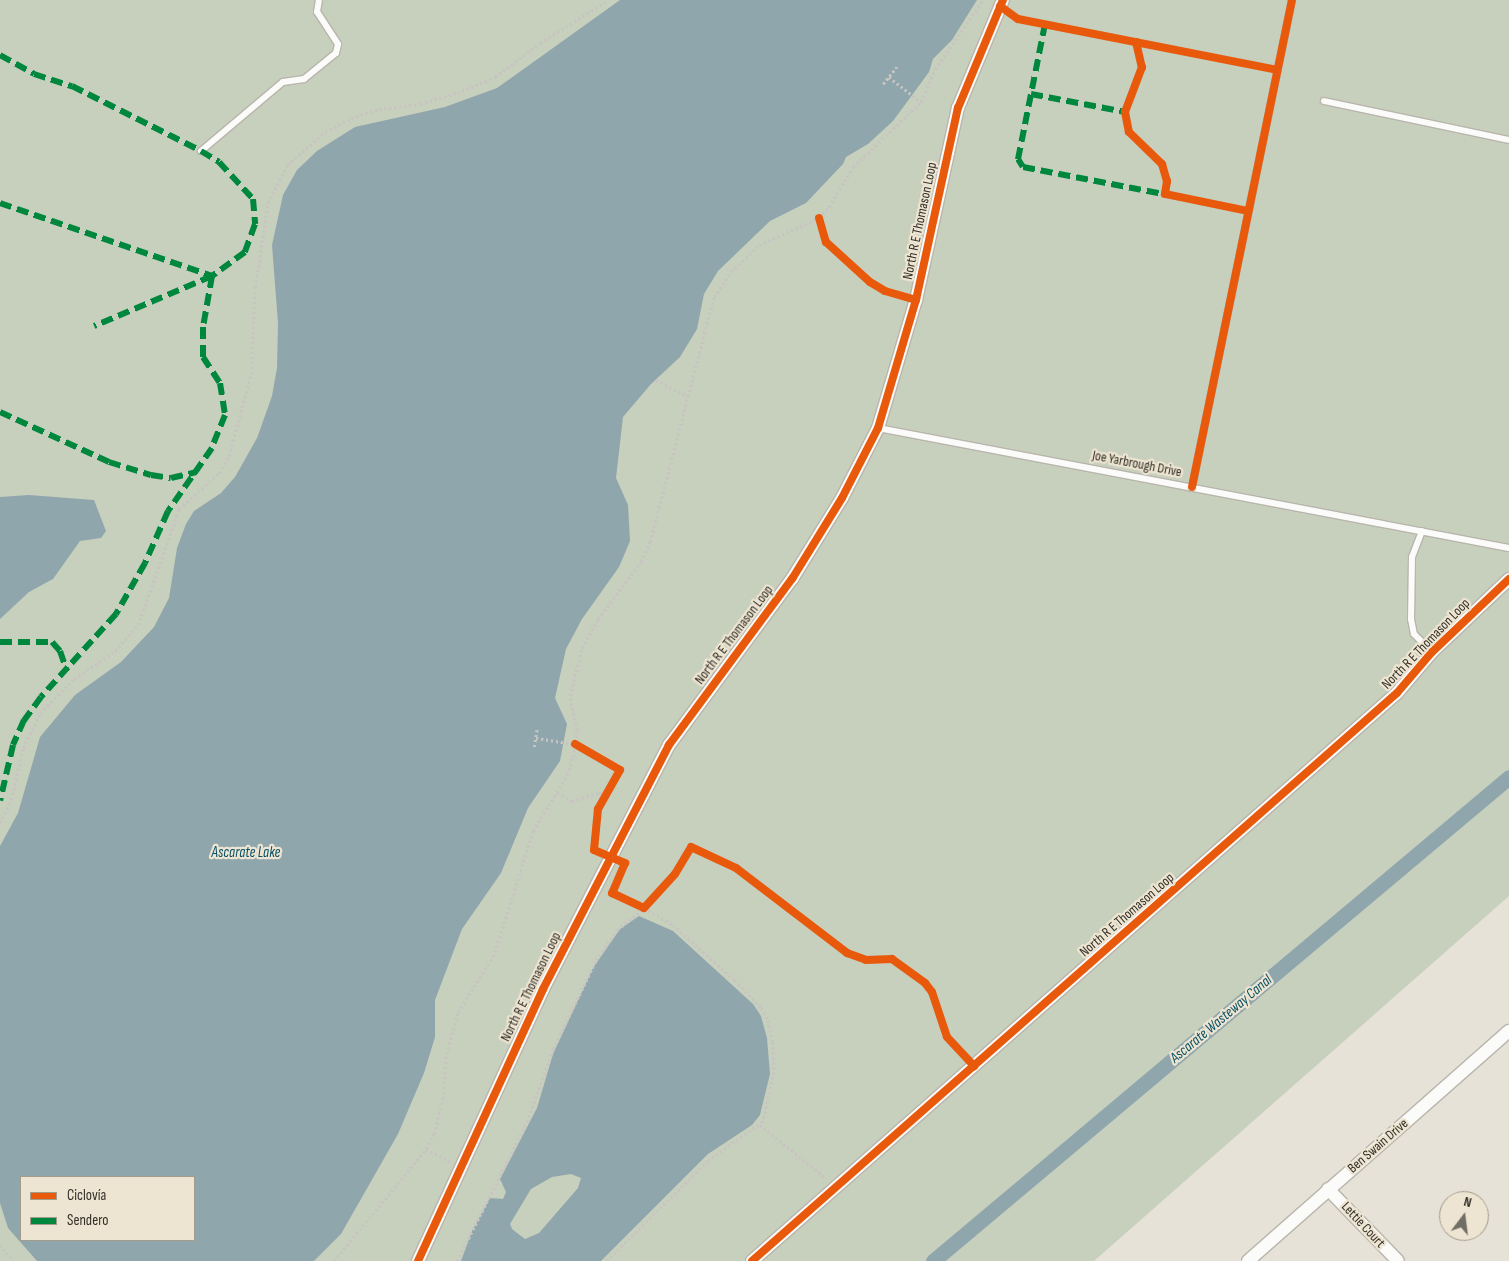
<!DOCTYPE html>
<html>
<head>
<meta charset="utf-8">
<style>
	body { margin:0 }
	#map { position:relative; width:1509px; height:1261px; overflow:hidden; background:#e7e2d7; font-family:"Sofia Sans Condensed",sans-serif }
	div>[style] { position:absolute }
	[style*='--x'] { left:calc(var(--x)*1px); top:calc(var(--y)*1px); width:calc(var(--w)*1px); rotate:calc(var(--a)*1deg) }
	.green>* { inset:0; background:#c7cfbd }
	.water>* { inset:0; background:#90a6ad }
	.canal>* { height:15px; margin:-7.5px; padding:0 7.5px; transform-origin:7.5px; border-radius:7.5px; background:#90a6ad }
	.path>* { height:2.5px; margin-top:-1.25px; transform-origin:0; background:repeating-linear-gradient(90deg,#c7c4c1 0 2.5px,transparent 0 5px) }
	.roads { filter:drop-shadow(1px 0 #b9b5ad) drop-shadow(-1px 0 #b9b5ad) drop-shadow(0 1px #b9b5ad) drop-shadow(0 -1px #b9b5ad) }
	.lane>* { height:6px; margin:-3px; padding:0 3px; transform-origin:3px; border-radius:3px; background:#fbfbf9 }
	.street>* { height:12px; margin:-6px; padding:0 6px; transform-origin:6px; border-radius:6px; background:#fbfbf9 }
	.quiet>* { height:6px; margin-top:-3px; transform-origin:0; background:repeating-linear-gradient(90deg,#00873e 0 12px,transparent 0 18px) }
	.cycleway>* { height:8px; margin:-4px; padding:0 4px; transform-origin:4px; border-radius:4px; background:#e8590c }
	span { translate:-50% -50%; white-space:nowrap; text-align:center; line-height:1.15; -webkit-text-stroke:4.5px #ede4d1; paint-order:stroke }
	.street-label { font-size:14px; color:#322f28 }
	.water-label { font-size:15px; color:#065166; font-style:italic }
	.legend { position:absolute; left:20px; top:1176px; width:175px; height:65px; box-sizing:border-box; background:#ede4d1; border:1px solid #a29c8d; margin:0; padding:6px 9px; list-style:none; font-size:15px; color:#322f28 }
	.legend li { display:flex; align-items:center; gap:10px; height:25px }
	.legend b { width:25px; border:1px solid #a29c8d }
	.north { position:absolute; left:1439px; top:1191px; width:50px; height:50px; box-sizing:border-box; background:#ede4d1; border:1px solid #a29c8d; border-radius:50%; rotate:15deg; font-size:14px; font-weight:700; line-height:20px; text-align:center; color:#322f28 }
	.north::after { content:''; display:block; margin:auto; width:18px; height:22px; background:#716e65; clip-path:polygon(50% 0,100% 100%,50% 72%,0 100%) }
</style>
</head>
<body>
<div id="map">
	<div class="green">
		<i style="clip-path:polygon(evenodd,0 0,1509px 0,1509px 896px,1094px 1261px,0 1261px,0 0,21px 1177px,194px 1177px,194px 1240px,21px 1240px,21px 1177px)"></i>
	</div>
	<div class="water">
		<i style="clip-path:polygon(evenodd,620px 0,977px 0,952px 40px,933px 59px,929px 72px,893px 121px,868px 144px,846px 157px,843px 164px,806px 203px,770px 221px,718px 271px,704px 294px,697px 329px,680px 357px,651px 384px,623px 417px,616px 478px,628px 505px,630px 541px,619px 567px,582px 619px,566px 649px,555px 698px,567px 724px,560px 761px,528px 808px,501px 873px,462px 929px,435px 1000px,435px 1037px,424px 1073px,398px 1134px,341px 1234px,314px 1261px,37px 1261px,8px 1228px,0 1203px,0 846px,18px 813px,40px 737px,75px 695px,121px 662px,154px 627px,169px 598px,177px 548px,186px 524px,194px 511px,221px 493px,235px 477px,257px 438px,272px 396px,277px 368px,278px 323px,272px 245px,283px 195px,297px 170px,317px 151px,355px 127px,445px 107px,497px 88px,620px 0,194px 1177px,194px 1240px,21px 1240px,21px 1177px,194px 1177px)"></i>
		<i style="clip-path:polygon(29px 495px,94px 500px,106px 531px,101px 538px,80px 541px,53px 579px,29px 592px,0 619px,0 497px)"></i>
		<i style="clip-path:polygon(evenodd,639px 916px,673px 931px,753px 1004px,761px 1016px,767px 1038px,770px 1074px,760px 1115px,752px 1125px,708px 1154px,601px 1261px,461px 1261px,472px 1231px,490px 1198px,503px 1199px,506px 1192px,500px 1179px,537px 1108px,553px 1054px,593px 968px,620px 929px,639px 916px,571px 1174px,581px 1178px,578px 1188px,539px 1233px,525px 1239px,512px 1229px,510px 1224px,531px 1189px,552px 1177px,571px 1174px)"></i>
	</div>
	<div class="canal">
		<i style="--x:933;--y:1261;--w:752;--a:-40.04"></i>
	</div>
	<div class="path">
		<i style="--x:889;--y:77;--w:41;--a:38"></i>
		<i style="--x:883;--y:84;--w:22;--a:-51"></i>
		<i style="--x:819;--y:218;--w:28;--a:69"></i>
		<i style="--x:829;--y:244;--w:56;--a:42.8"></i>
		<i style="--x:870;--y:282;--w:36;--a:24"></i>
		<i style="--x:656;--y:380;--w:35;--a:27"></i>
		<i style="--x:536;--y:738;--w:39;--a:9"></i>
		<i style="--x:575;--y:744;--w:52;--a:30"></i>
		<i style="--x:620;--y:770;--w:45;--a:119.4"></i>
		<i style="--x:598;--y:809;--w:41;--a:95.6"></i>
		<i style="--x:594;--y:850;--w:6;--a:18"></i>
		<i style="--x:534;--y:747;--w:18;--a:-81"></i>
		<i style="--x:557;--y:793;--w:17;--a:28"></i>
		<i style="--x:572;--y:801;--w:28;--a:-17"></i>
		<i style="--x:599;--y:793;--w:7;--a:16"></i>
		<i style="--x:0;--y:823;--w:25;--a:-64"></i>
		<i style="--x:11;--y:800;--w:53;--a:-77"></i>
		<i style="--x:23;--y:748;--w:39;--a:-64"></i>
		<i style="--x:40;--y:713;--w:48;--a:-45"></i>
		<i style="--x:74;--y:679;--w:50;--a:-34.3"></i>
		<i style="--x:115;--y:651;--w:35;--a:-49"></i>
		<i style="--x:138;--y:625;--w:123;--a:-70.5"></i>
		<i style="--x:179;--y:509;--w:54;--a:-42"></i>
		<i style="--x:219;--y:473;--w:20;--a:-60"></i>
		<i style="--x:229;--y:456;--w:85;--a:-75"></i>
		<i style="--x:251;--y:374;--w:87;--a:-87.4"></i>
		<i style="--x:255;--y:287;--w:85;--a:-81.2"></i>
		<i style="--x:268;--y:203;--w:42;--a:-63.4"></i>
		<i style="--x:287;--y:165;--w:50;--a:-41"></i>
		<i style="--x:325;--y:132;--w:30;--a:-28"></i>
		<i style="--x:351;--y:118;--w:29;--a:-18"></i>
		<i style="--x:379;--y:109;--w:41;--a:-7"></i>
		<i style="--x:420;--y:104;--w:39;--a:-17"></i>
		<i style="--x:457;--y:93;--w:41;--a:-22.8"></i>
		<i style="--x:495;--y:77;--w:56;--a:-37.1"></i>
		<i style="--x:540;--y:43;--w:80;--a:-32.3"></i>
		<i style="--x:624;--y:865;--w:30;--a:113"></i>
		<i style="--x:612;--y:893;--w:35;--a:25"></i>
		<i style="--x:644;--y:908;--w:46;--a:-47.6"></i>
		<i style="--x:675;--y:874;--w:31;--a:-59"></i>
		<i style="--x:691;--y:847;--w:50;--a:25"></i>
		<i style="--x:736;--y:868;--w:140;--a:37.4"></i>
		<i style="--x:847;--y:953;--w:20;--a:20"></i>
		<i style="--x:866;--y:960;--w:26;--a:-2"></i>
		<i style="--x:892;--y:959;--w:41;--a:36"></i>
		<i style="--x:925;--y:983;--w:11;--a:52"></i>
		<i style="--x:932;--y:992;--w:47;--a:71.6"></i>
		<i style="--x:947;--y:1037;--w:26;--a:47"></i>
		<i style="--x:760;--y:1125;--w:85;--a:38.8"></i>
		<i style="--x:426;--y:1149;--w:27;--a:28"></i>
		<i style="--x:0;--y:1245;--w:21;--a:49"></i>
		<i style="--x:334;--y:1261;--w:145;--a:-50.6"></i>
		<i style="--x:426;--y:1149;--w:17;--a:-62"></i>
		<i style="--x:434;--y:1134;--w:36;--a:-76"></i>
		<i style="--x:443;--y:1099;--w:45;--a:-86.2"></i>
		<i style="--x:446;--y:1054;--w:44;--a:-74.1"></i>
		<i style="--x:458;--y:1012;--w:65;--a:-57.5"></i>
		<i style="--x:493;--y:957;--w:132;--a:-72.4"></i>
		<i style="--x:533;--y:831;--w:66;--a:-58.7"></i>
		<i style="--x:567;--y:775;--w:19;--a:-72"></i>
		<i style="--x:573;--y:757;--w:27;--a:-82"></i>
		<i style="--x:577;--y:730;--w:35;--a:-102"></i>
		<i style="--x:570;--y:696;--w:49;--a:-76"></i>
		<i style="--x:582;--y:648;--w:33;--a:-61"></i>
		<i style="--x:598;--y:619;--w:71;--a:-53"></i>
		<i style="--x:641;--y:562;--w:22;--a:-66"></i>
		<i style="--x:650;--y:542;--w:253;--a:-75.4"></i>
		<i style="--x:714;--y:297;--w:30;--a:-56"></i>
		<i style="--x:731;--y:272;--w:39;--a:-44"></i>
		<i style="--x:759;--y:245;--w:66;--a:-24.2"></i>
		<i style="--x:819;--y:218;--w:15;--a:-48"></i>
		<i style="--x:829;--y:207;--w:47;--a:-59"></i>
		<i style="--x:853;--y:167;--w:94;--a:-43.7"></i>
		<i style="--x:921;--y:102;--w:36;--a:-67"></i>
		<i style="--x:935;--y:69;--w:84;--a:-55.2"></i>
		<i style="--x:457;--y:1261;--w:156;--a:-63.3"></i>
		<i style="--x:527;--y:1122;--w:77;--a:-70.4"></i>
		<i style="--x:553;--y:1049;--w:99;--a:-64.2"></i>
		<i style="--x:596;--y:960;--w:37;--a:-55"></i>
		<i style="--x:617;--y:930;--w:35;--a:-39"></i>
		<i style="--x:644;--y:908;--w:34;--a:30"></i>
		<i style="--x:673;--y:925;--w:83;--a:41.6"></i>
		<i style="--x:735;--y:980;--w:38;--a:47"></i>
		<i style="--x:761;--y:1008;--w:14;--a:60"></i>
		<i style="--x:768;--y:1020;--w:23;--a:77"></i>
		<i style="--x:773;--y:1042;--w:30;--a:88"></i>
		<i style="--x:774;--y:1072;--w:51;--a:102.4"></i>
		<i style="--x:763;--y:1122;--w:67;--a:144.7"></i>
		<i style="--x:708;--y:1161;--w:142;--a:135.3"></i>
	</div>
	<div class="roads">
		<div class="lane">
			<i style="--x:1324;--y:101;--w:189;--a:11.9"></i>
			<i style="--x:201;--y:151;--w:107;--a:-40.1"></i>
			<i style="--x:283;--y:82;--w:21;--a:-8"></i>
			<i style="--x:304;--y:79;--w:41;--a:-39.1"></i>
			<i style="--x:336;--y:53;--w:9;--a:-77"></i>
			<i style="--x:338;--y:44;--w:38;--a:-123"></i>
			<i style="--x:317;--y:12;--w:12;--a:-81"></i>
			<i style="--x:878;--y:428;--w:642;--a:10.77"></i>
			<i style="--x:1192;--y:487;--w:497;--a:-78.4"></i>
			<i style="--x:1422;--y:531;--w:28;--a:111"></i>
			<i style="--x:1412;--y:557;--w:62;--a:90.9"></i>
			<i style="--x:1411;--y:619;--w:15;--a:79"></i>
			<i style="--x:1414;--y:634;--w:25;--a:45"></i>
		</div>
		<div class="street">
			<i style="--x:1328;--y:1189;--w:100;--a:45.8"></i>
			<i style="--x:418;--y:1261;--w:299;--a:-65.3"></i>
			<i style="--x:543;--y:989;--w:275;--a:-62.7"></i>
			<i style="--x:669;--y:745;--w:207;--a:-53.5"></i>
			<i style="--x:792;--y:579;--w:95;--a:-58.3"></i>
			<i style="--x:842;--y:498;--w:79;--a:-62.8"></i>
			<i style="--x:878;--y:428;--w:134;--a:-73.5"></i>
			<i style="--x:916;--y:300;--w:197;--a:-77.7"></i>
			<i style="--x:958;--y:108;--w:117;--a:-67.4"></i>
			<i style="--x:752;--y:1261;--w:859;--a:-41.37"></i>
			<i style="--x:1397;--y:693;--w:54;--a:-49.5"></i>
			<i style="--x:1432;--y:652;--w:106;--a:-43.5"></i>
			<i style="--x:1248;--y:1261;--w:348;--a:-41.4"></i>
		</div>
	</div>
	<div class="quiet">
		<i style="--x:1045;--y:24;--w:138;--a:101.3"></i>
		<i style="--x:1018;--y:159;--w:9;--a:58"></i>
		<i style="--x:1023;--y:167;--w:148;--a:10.9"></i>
		<i style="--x:0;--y:55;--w:39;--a:29"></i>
		<i style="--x:34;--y:74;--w:40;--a:18"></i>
		<i style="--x:72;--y:86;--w:144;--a:26.7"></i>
		<i style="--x:201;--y:151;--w:21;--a:31"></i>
		<i style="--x:219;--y:162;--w:50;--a:47.4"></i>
		<i style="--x:253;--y:199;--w:25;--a:85"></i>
		<i style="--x:255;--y:224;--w:30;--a:110"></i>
		<i style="--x:245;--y:252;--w:41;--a:144"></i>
		<i style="--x:212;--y:276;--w:128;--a:157"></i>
		<i style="--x:1031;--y:94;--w:96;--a:10.8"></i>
		<i style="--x:0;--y:203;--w:224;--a:19"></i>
		<i style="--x:212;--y:276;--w:52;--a:100"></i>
		<i style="--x:203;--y:327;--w:30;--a:90"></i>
		<i style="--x:203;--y:357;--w:31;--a:57"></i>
		<i style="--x:220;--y:383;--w:32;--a:81"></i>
		<i style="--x:225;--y:415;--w:35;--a:112"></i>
		<i style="--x:212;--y:448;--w:77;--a:124.9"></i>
		<i style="--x:168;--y:511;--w:57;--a:113.9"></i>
		<i style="--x:145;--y:563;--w:59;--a:119.6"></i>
		<i style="--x:116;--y:614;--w:112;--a:132.1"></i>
		<i style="--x:41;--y:697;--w:29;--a:126"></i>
		<i style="--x:24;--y:720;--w:27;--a:114"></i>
		<i style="--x:13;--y:745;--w:57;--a:103.1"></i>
		<i style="--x:0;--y:412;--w:120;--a:24.6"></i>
		<i style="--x:109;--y:462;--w:44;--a:17.2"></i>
		<i style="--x:151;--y:475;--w:20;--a:9"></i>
		<i style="--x:171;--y:478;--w:26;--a:-13"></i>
		<i style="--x:0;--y:642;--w:52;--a:0"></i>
		<i style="--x:52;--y:642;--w:12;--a:48"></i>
		<i style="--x:60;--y:651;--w:21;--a:71"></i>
	</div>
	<div class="cycleway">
		<i style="--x:1000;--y:6;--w:22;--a:36"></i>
		<i style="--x:1018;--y:19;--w:264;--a:11.1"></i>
		<i style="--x:1136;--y:42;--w:26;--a:77"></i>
		<i style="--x:1142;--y:67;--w:48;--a:110.7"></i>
		<i style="--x:1125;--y:112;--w:20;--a:79"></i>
		<i style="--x:1129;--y:132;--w:46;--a:44.1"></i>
		<i style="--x:1162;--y:164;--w:18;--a:74"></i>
		<i style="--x:1167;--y:181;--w:13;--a:99"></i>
		<i style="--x:1165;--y:194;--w:85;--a:11.6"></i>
		<i style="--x:819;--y:218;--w:25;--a:74"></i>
		<i style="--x:826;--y:242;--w:59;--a:42.3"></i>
		<i style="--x:870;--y:282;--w:17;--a:31"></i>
		<i style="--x:885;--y:291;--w:32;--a:16"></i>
		<i style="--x:1192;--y:487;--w:497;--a:-78.4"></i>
		<i style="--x:575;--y:744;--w:52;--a:30"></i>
		<i style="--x:620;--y:770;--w:45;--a:119.4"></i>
		<i style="--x:598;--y:809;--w:41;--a:95.6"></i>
		<i style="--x:594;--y:850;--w:34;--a:23"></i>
		<i style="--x:625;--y:863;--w:33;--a:113"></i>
		<i style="--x:612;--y:893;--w:35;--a:25"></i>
		<i style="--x:644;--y:908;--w:46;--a:-47.6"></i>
		<i style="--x:675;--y:874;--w:31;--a:-59"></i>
		<i style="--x:691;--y:847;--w:50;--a:25"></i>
		<i style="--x:736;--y:868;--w:140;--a:37.4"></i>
		<i style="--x:847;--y:953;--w:20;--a:20"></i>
		<i style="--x:866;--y:960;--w:26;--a:-2"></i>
		<i style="--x:892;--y:959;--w:41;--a:36"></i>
		<i style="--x:925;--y:983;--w:11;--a:52"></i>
		<i style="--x:932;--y:992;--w:47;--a:71.6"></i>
		<i style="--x:947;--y:1037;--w:40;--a:47"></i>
		<i style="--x:418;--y:1261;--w:299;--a:-65.3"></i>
		<i style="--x:543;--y:989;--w:275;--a:-62.7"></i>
		<i style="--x:669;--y:745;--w:207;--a:-53.5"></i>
		<i style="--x:792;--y:579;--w:95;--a:-58.3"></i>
		<i style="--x:842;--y:498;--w:79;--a:-62.8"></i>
		<i style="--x:878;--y:428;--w:134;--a:-73.5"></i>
		<i style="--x:916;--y:300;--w:197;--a:-77.7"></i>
		<i style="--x:958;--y:108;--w:117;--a:-67.4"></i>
		<i style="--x:752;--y:1261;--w:859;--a:-41.37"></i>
		<i style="--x:1397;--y:693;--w:54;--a:-49.5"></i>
		<i style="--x:1432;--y:652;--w:106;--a:-43.5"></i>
	</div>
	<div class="street-label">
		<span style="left:920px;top:221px;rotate:-78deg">North R E Thomason Loop</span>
		<span style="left:1137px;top:464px;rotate:11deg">Joe Yarbrough Drive</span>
		<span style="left:734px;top:635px;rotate:-53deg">North R E Thomason Loop</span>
		<span style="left:1426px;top:644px;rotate:-46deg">North R E Thomason Loop</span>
		<span style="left:1127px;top:915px;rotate:-41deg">North R E Thomason Loop</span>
		<span style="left:531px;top:987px;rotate:-64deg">North R E Thomason Loop</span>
		<span style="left:1378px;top:1146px;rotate:-41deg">Ben Swain Drive</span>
		<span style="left:1363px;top:1225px;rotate:47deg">Lettie Court</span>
	</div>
	<div class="water-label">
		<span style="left:246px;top:853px">Ascarate Lake</span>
		<span style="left:1221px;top:1019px;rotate:-40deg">Ascarate Wasteway Canal</span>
	</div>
	<ul class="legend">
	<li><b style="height:6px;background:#e8590c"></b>Ciclovía</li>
	<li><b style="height:6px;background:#00873e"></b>Sendero</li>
	</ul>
	<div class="north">N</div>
</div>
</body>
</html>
